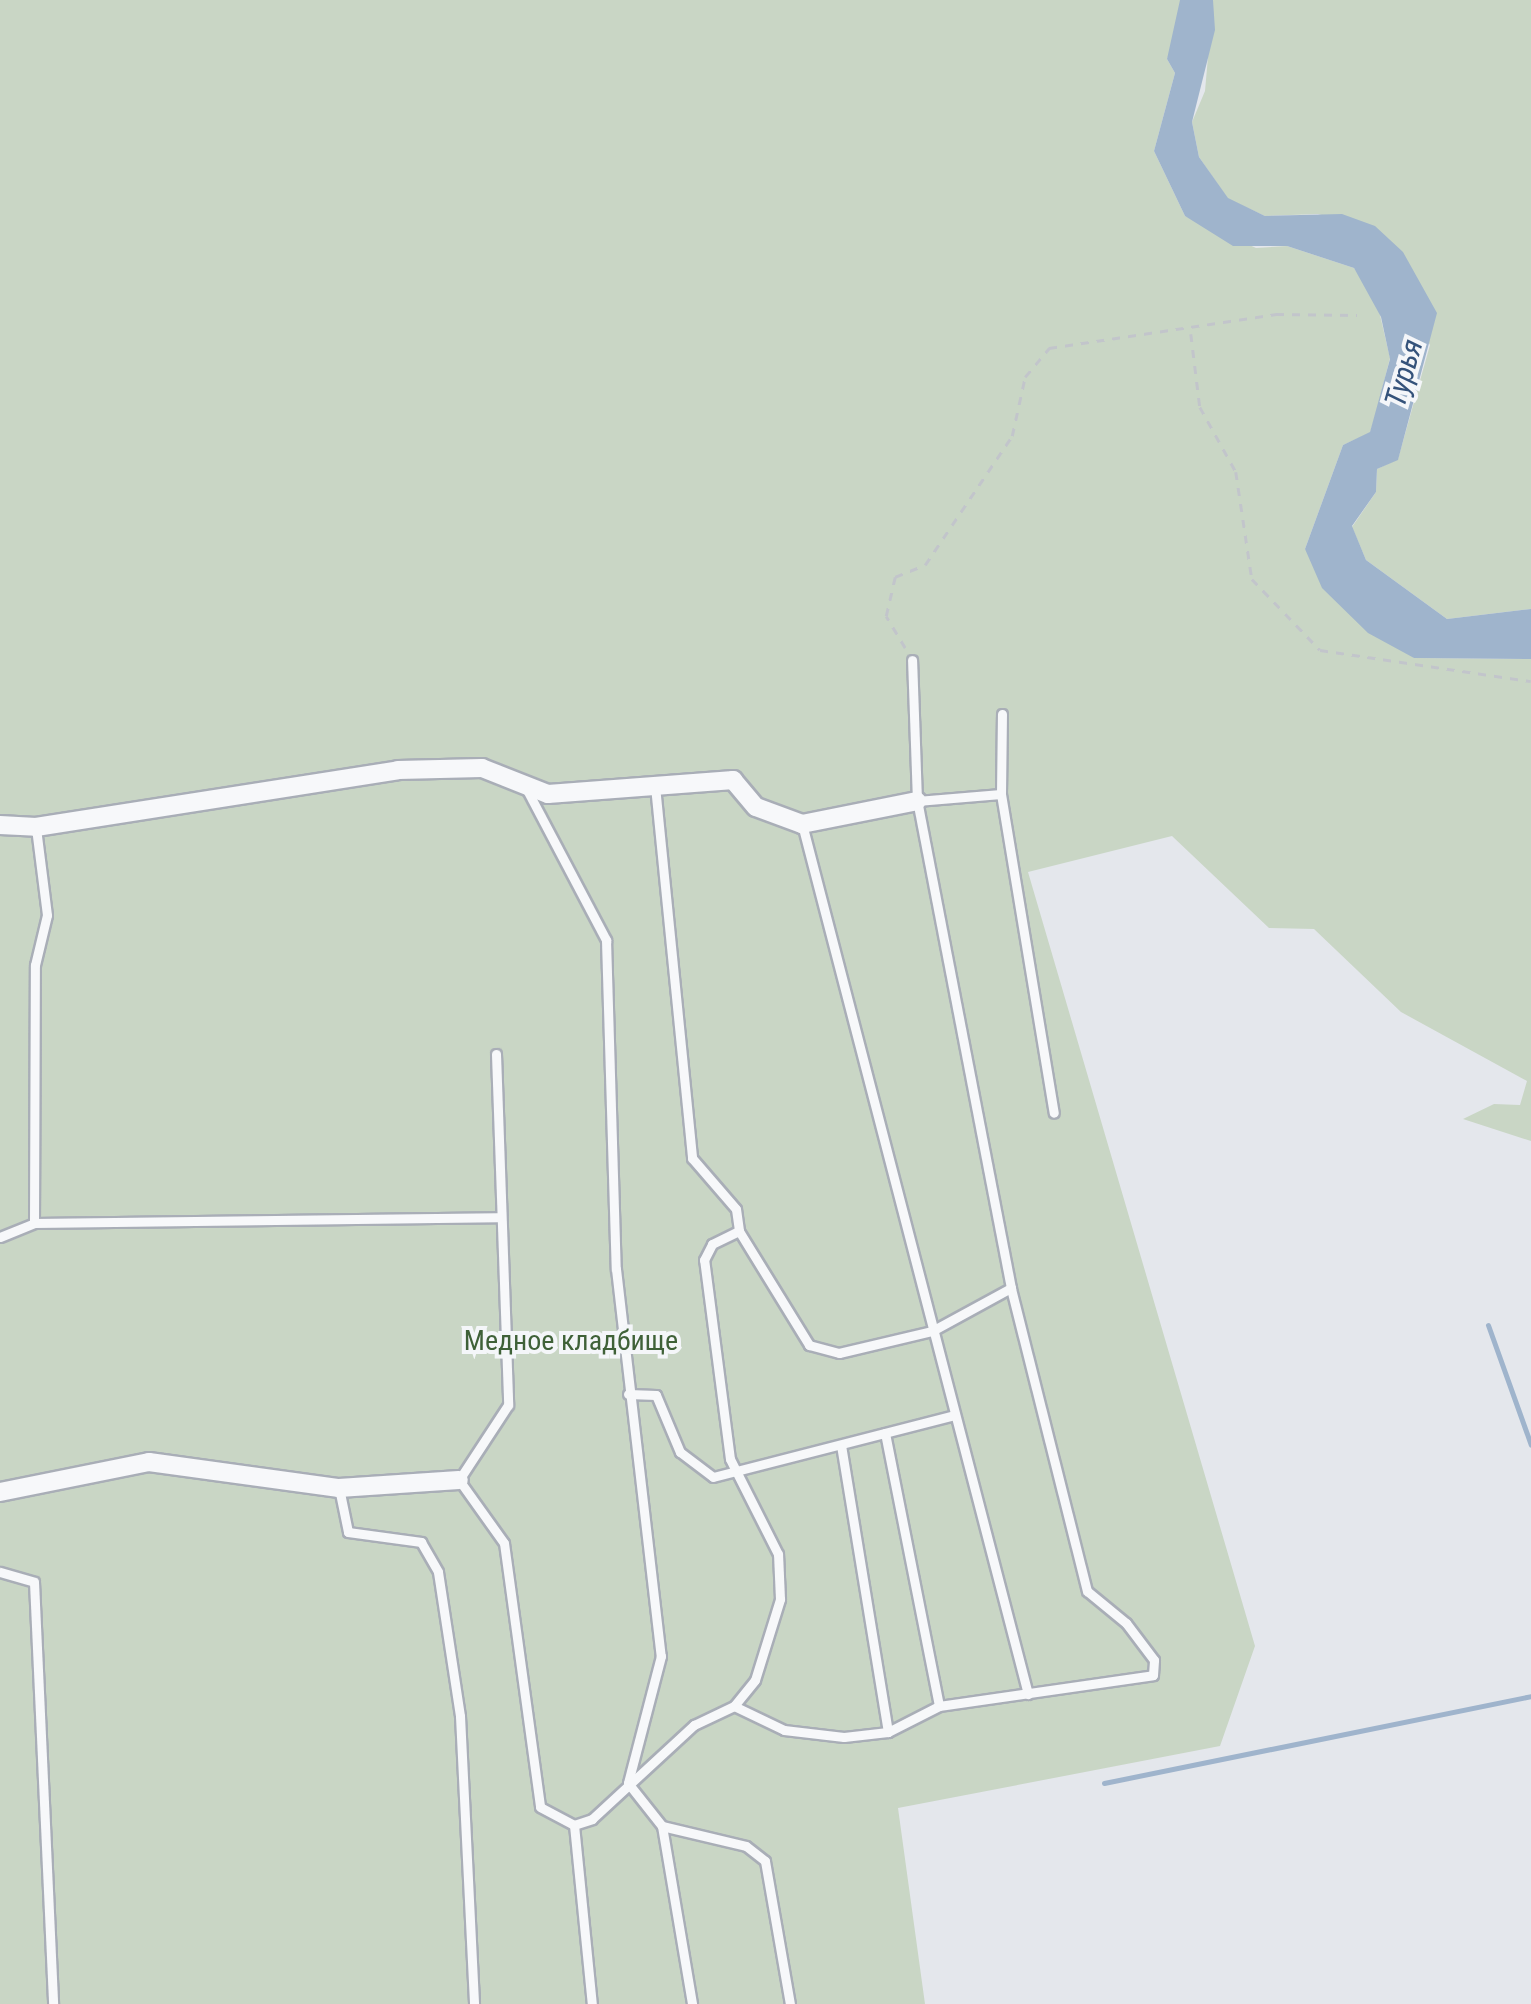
<!DOCTYPE html>
<html>
<head>
<meta charset="utf-8">
<style>
	body { margin:0 }
	#map { position:relative; width:1531px; height:2004px; overflow:hidden; background:#e4e7ec; font-family:"Roboto Condensed",sans-serif }
	div>[style] { position:absolute }
	[style*='--x'] { left:calc(var(--x)*1px); top:calc(var(--y)*1px); width:calc(var(--w)*1px); rotate:calc(var(--a)*1deg) }
	.green>* { inset:0; background:#c9d6c5 }
	.water>* { inset:0; background:#9fb4cc }
	.stream>* { height:5px; margin:-2.5px; padding:0 2.5px; transform-origin:2.5px; border-radius:2.5px; background:#9fb4cc }
	.path>* { height:2.5px; margin-top:-1.25px; transform-origin:0; background:repeating-linear-gradient(90deg,#c2c5cb 0 8px,transparent 0 16px) }
	.roads { filter:drop-shadow(2px 0 #a9aeb7) drop-shadow(-2px 0 #a9aeb7) drop-shadow(0 2px #a9aeb7) drop-shadow(0 -2px #a9aeb7) }
	.lane>* { height:9px; margin:-4.5px; padding:0 4.5px; transform-origin:4.5px; border-radius:4.5px; background:#f7f8fa }
	.street>* { height:18px; margin:-9px; padding:0 9px; transform-origin:9px; border-radius:9px; background:#f7f8fa }
	span { translate:-50% -50%; white-space:nowrap; text-align:center; line-height:1.15; -webkit-text-stroke:8px #f4f6f9; paint-order:stroke }
	.park-label { font-size:28px; color:#3f6138 }
	.water-label { font-size:30px; color:#34527a; font-style:italic }
</style>
</head>
<body>
<div id="map">
	<div class="green">
		<i style="clip-path:polygon(0 0,1180px 0,1181px 27px,1167px 59px,1175px 73px,1154px 151px,1185px 216px,1256px 248px,1287px 246px,1354px 268px,1377px 302px,1390px 358px,1376px 413px,1370px 433px,1343px 445px,1305px 549px,1414px 658px,1531px 659px,1531px 1141px,1463px 1119px,1494px 1104px,1520px 1105px,1527px 1081px,1401px 1012px,1314px 929px,1269px 928px,1172px 836px,1028px 872px,1255px 1646px,1220px 1746px,898px 1808px,925px 2004px,0 2004px)"></i>
		<i style="clip-path:polygon(1213px 0,1531px 0,1531px 609px,1447px 619px,1366px 560px,1352px 527px,1376px 492px,1377px 469px,1398px 459px,1430px 345px,1359px 226px,1318px 214px,1265px 216px,1228px 199px,1199px 157px,1192px 122px,1205px 91px)"></i>
	</div>
	<div class="water">
		<i style="clip-path:polygon(1180px 0,1213px 0,1215px 30px,1192px 122px,1199px 157px,1228px 198px,1265px 216px,1342px 214px,1375px 226px,1403px 252px,1437px 313px,1398px 460px,1377px 469px,1376px 492px,1352px 526px,1366px 560px,1447px 619px,1531px 609px,1531px 659px,1414px 658px,1368px 633px,1322px 588px,1305px 549px,1343px 445px,1370px 432px,1390px 359px,1381px 317px,1354px 268px,1287px 246px,1233px 246px,1185px 216px,1154px 151px,1175px 73px,1167px 59px)"></i>
	</div>
	<div class="stream">
		<i style="--x:1488;--y:1325;--w:127;--a:70.3"></i>
		<i style="--x:1104;--y:1783;--w:436;--a:-11.5"></i>
	</div>
	<div class="path">
		<i style="--x:1191;--y:334;--w:74;--a:83"></i>
		<i style="--x:1200;--y:407;--w:74;--a:61"></i>
		<i style="--x:1236;--y:472;--w:108;--a:81.5"></i>
		<i style="--x:1252;--y:579;--w:98;--a:46.2"></i>
		<i style="--x:1320;--y:650;--w:213;--a:8.4"></i>
		<i style="--x:905;--y:648;--w:37;--a:-121"></i>
		<i style="--x:886;--y:616;--w:40;--a:-77"></i>
		<i style="--x:895;--y:577;--w:32;--a:-22"></i>
		<i style="--x:925;--y:565;--w:156;--a:-56"></i>
		<i style="--x:1012;--y:436;--w:60;--a:-77.6"></i>
		<i style="--x:1025;--y:377;--w:38;--a:-50"></i>
		<i style="--x:1049;--y:348;--w:230;--a:-8.5"></i>
		<i style="--x:1276;--y:314;--w:81;--a:0.7"></i>
	</div>
	<div class="roads">
		<div class="lane">
			<i style="--x:655;--y:786;--w:374;--a:84.3"></i>
			<i style="--x:692;--y:1158;--w:67;--a:49.2"></i>
			<i style="--x:736;--y:1209;--w:22;--a:82"></i>
			<i style="--x:739;--y:1231;--w:134;--a:58.4"></i>
			<i style="--x:809;--y:1345;--w:31;--a:15"></i>
			<i style="--x:839;--y:1353;--w:96;--a:-13.3"></i>
			<i style="--x:932;--y:1331;--w:90;--a:-28.6"></i>
			<i style="--x:527;--y:790;--w:170;--a:62.2"></i>
			<i style="--x:606;--y:940;--w:329;--a:88.3"></i>
			<i style="--x:616;--y:1269;--w:390;--a:83.4"></i>
			<i style="--x:661;--y:1656;--w:131;--a:104.6"></i>
			<i style="--x:1001;--y:794;--w:323;--a:80.6"></i>
			<i style="--x:917;--y:801;--w:84;--a:-4.8"></i>
			<i style="--x:1001;--y:794;--w:80;--a:-89.3"></i>
			<i style="--x:802;--y:824;--w:899;--a:75.44"></i>
			<i style="--x:496;--y:1054;--w:351;--a:88"></i>
			<i style="--x:508;--y:1405;--w:90;--a:123.2"></i>
			<i style="--x:459;--y:1480;--w:77;--a:54.5"></i>
			<i style="--x:504;--y:1543;--w:266;--a:82.2"></i>
			<i style="--x:540;--y:1807;--w:38;--a:28"></i>
			<i style="--x:574;--y:1825;--w:19;--a:-18"></i>
			<i style="--x:592;--y:1819;--w:139;--a:-42.7"></i>
			<i style="--x:694;--y:1725;--w:44;--a:-25.4"></i>
			<i style="--x:734;--y:1706;--w:55;--a:25.6"></i>
			<i style="--x:784;--y:1730;--w:60;--a:6.7"></i>
			<i style="--x:844;--y:1737;--w:44;--a:-6.5"></i>
			<i style="--x:888;--y:1732;--w:57;--a:-27"></i>
			<i style="--x:939;--y:1706;--w:216;--a:-8.2"></i>
			<i style="--x:1153;--y:1675;--w:15;--a:-86"></i>
			<i style="--x:1154;--y:1660;--w:46;--a:-127.1"></i>
			<i style="--x:1126;--y:1623;--w:50;--a:-140.6"></i>
			<i style="--x:1087;--y:1591;--w:312;--a:-104.1"></i>
			<i style="--x:1011;--y:1288;--w:496;--a:-100.9"></i>
			<i style="--x:917;--y:801;--w:141;--a:-92"></i>
			<i style="--x:34;--y:1223;--w:258;--a:-89.8"></i>
			<i style="--x:35;--y:965;--w:51;--a:-76.5"></i>
			<i style="--x:47;--y:915;--w:88;--a:-97.2"></i>
			<i style="--x:0;--y:1237;--w:37;--a:-22"></i>
			<i style="--x:34;--y:1223;--w:463;--a:-0.7"></i>
			<i style="--x:628;--y:1394;--w:28;--a:2"></i>
			<i style="--x:656;--y:1395;--w:62;--a:67.2"></i>
			<i style="--x:680;--y:1452;--w:41;--a:37.1"></i>
			<i style="--x:713;--y:1477;--w:250;--a:-14.4"></i>
			<i style="--x:885;--y:1433;--w:278;--a:78.8"></i>
			<i style="--x:841;--y:1445;--w:291;--a:80.7"></i>
			<i style="--x:339;--y:1488;--w:45;--a:78.4"></i>
			<i style="--x:348;--y:1532;--w:74;--a:7.8"></i>
			<i style="--x:421;--y:1542;--w:34;--a:60"></i>
			<i style="--x:438;--y:1572;--w:146;--a:81.3"></i>
			<i style="--x:460;--y:1716;--w:288;--a:87.2"></i>
			<i style="--x:0;--y:1572;--w:35;--a:16"></i>
			<i style="--x:34;--y:1582;--w:422;--a:87.4"></i>
			<i style="--x:734;--y:1706;--w:33;--a:-51"></i>
			<i style="--x:755;--y:1680;--w:85;--a:-72.8"></i>
			<i style="--x:780;--y:1599;--w:45;--a:-92.5"></i>
			<i style="--x:778;--y:1554;--w:106;--a:-116.8"></i>
			<i style="--x:730;--y:1459;--w:201;--a:-97.4"></i>
			<i style="--x:704;--y:1260;--w:18;--a:-63"></i>
			<i style="--x:712;--y:1244;--w:30;--a:-26"></i>
			<i style="--x:628;--y:1783;--w:55;--a:51.7"></i>
			<i style="--x:662;--y:1826;--w:181;--a:80.4"></i>
			<i style="--x:574;--y:1825;--w:180;--a:84.3"></i>
			<i style="--x:662;--y:1826;--w:86;--a:13.4"></i>
			<i style="--x:746;--y:1846;--w:24;--a:38"></i>
			<i style="--x:765;--y:1861;--w:145;--a:80.1"></i>
		</div>
		<div class="street">
			<i style="--x:0;--y:825;--w:36;--a:3"></i>
			<i style="--x:36;--y:827;--w:366;--a:-8.9"></i>
			<i style="--x:398;--y:770;--w:84;--a:-1.4"></i>
			<i style="--x:482;--y:768;--w:71;--a:21.5"></i>
			<i style="--x:548;--y:794;--w:186;--a:-4.3"></i>
			<i style="--x:733;--y:780;--w:35;--a:50"></i>
			<i style="--x:756;--y:807;--w:49;--a:20.3"></i>
			<i style="--x:802;--y:824;--w:117;--a:-11.3"></i>
			<i style="--x:0;--y:1492;--w:152;--a:-11.4"></i>
			<i style="--x:149;--y:1462;--w:192;--a:7.8"></i>
			<i style="--x:339;--y:1488;--w:120;--a:-3.8"></i>
		</div>
	</div>
	<div class="park-label">
		<span style="left:571px;top:1341px">Медное кладбище</span>
	</div>
	<div class="water-label">
		<span style="left:1404px;top:373px;rotate:-74deg">Турья</span>
	</div>
</div>
</body>
</html>
